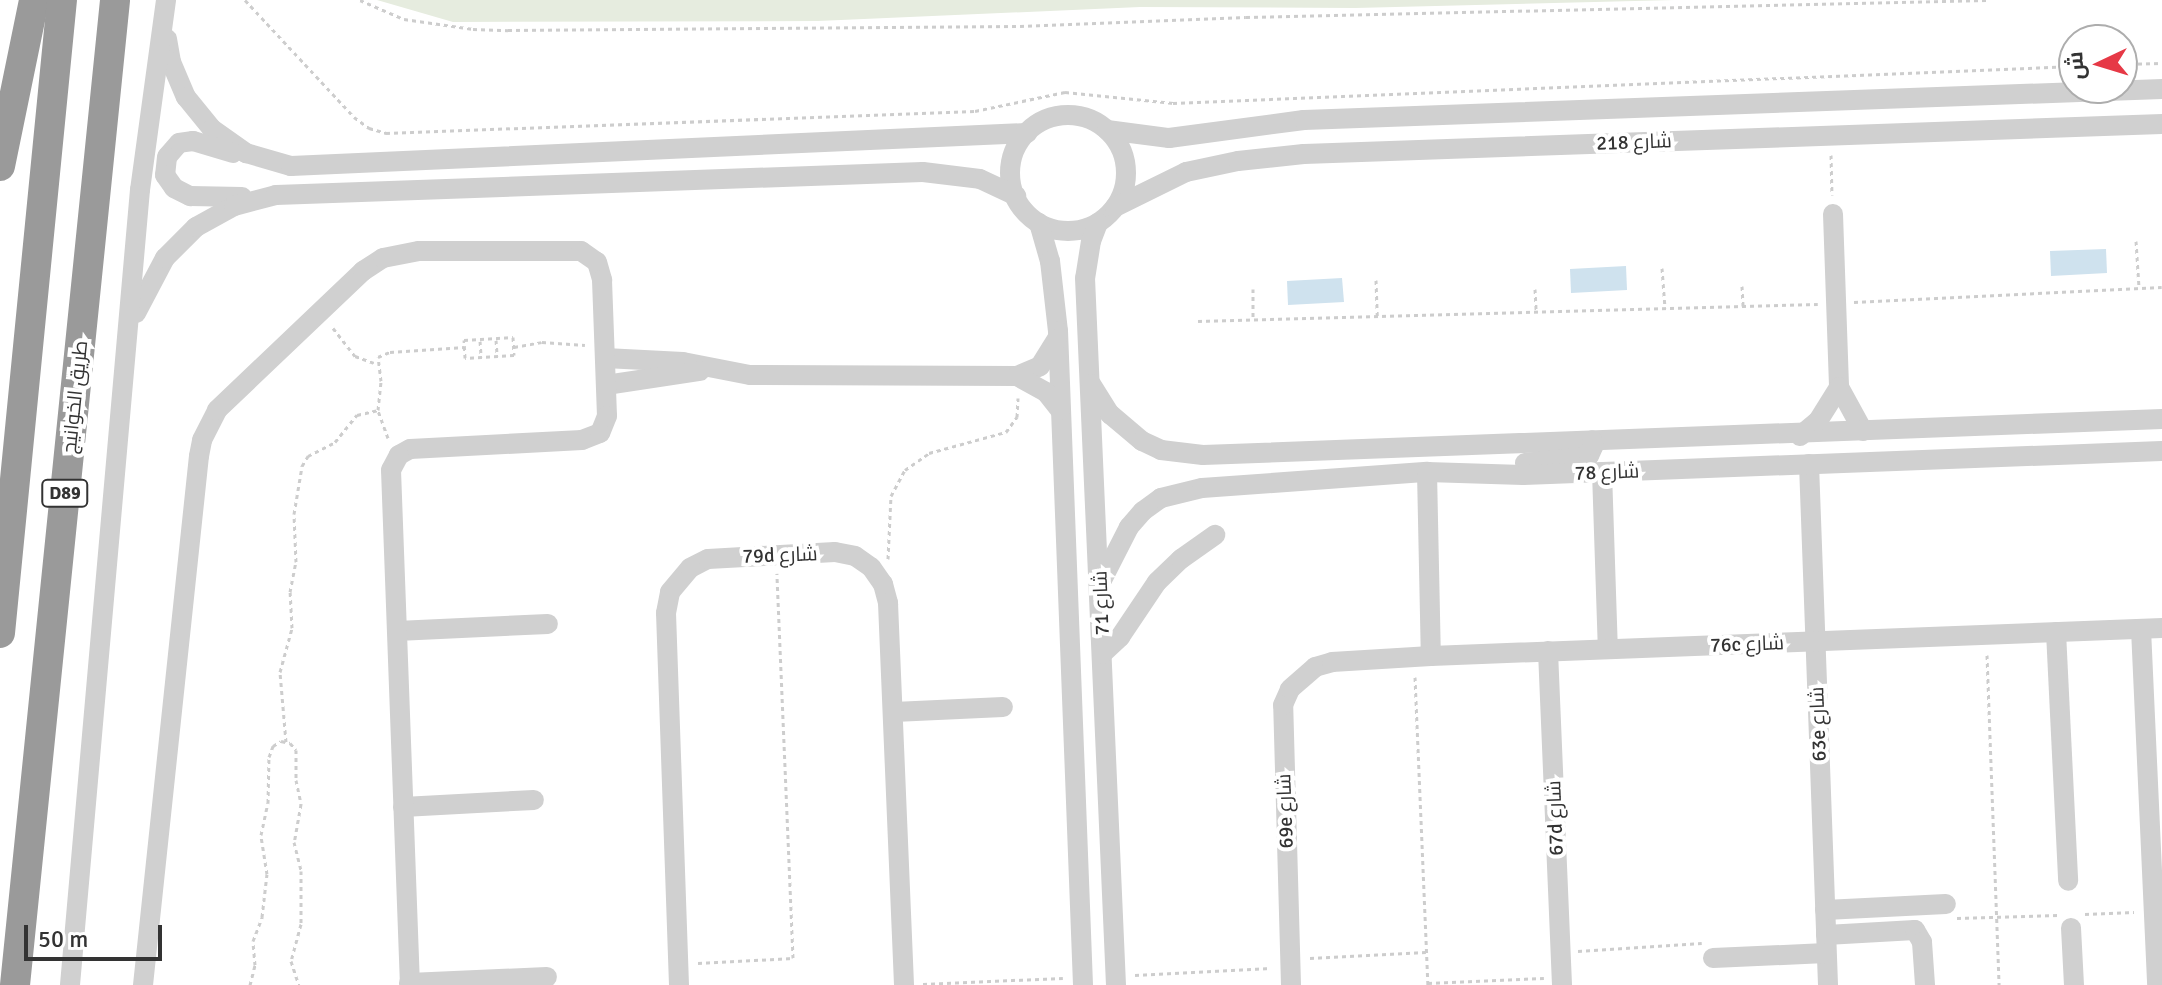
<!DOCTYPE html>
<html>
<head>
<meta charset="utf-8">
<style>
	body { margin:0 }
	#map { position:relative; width:2162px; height:985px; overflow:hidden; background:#fff; font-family:Signika,Cairo,sans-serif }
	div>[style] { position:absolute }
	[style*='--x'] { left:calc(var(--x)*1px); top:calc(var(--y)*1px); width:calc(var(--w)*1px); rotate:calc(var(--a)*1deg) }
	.green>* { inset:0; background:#e6ecdf }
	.water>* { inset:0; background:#cfe2ee }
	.path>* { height:3px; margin-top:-1.5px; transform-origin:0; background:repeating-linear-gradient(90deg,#cdcdcd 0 4px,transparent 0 8px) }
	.minor>* { height:20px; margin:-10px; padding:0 10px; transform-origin:10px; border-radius:10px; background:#d0d0d0 }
	.minor>.ring { margin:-10px; padding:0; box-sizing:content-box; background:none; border:20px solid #d0d0d0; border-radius:50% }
	.highway>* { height:30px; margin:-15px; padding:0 15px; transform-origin:15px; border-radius:15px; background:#9a9a9a }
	span { translate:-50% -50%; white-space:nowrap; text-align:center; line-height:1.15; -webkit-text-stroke:8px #fff; paint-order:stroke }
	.shield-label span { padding:2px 6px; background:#fff; border:2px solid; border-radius:6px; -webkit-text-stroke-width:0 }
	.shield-label { font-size:18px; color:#333; font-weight:700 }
	.street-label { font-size:20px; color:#333 }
	.north { position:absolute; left:2058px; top:24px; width:80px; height:80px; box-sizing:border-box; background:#fff; border:2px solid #adadad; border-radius:50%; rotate:266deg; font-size:22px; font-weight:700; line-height:32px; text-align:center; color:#333 }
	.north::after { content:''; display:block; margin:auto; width:28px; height:36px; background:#e63946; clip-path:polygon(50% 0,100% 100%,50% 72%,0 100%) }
	.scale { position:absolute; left:24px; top:925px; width:138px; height:36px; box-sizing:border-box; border:4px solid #333; border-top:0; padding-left:10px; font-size:24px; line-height:28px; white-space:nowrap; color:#333; -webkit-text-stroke:6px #fff; paint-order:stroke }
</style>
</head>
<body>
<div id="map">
	<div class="green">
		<i style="clip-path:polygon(377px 0,1675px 0,1355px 8px,1140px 7px,818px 21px,453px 22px)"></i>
	</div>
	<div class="water">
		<i style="clip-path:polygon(2106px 249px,2107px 273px,2051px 276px,2050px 251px)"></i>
		<i style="clip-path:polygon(1626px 266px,1627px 290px,1571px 293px,1570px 269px)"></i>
		<i style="clip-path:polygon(1342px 278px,1344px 302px,1288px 305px,1287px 281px)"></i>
	</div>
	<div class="path">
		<i style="--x:245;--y:0;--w:160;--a:47"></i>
		<i style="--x:354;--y:117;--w:19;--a:36"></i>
		<i style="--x:369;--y:128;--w:18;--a:16"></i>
		<i style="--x:386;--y:133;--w:589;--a:-2.14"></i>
		<i style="--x:975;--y:111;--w:92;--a:-11.9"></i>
		<i style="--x:1065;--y:92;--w:109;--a:5.8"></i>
		<i style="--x:1173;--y:103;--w:902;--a:-2.35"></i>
		<i style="--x:360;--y:0;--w:48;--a:23.4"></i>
		<i style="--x:404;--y:19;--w:70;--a:8.2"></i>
		<i style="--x:473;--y:29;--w:35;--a:2"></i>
		<i style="--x:508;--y:30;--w:512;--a:-0.45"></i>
		<i style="--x:1020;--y:26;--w:226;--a:-2.3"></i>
		<i style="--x:1246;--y:17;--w:741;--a:-1.31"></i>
		<i style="--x:2122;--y:64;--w:40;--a:-1.4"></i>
		<i style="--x:1831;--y:155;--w:40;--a:88.6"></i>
		<i style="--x:2136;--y:241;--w:47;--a:86.3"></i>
		<i style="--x:1662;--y:268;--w:40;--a:85.7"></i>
		<i style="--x:1376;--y:280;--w:36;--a:88"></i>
		<i style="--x:1742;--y:286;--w:20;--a:87"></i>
		<i style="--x:1253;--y:289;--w:30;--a:90"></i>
		<i style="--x:1535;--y:289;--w:22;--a:87"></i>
		<i style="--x:1854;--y:302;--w:308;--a:-2.8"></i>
		<i style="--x:1198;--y:321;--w:620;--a:-1.57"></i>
		<i style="--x:333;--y:328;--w:36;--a:52"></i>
		<i style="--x:355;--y:356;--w:20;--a:20"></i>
		<i style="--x:513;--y:337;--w:18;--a:87"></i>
		<i style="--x:514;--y:355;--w:49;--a:176.5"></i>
		<i style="--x:465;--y:358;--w:18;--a:-93"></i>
		<i style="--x:464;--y:340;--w:49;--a:-3.5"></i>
		<i style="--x:496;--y:340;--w:16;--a:86"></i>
		<i style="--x:480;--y:341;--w:16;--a:86"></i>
		<i style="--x:514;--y:347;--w:28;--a:-10"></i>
		<i style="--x:542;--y:342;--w:43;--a:4"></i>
		<i style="--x:388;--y:438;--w:30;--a:-110"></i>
		<i style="--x:378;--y:410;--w:29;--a:-84"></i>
		<i style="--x:381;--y:381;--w:24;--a:-97"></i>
		<i style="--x:378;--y:357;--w:13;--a:-23"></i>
		<i style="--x:390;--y:352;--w:75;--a:-3.8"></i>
		<i style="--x:888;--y:559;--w:63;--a:-87.3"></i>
		<i style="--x:891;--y:496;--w:30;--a:-62"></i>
		<i style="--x:905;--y:470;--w:29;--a:-35"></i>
		<i style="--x:929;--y:453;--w:80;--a:-15.3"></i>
		<i style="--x:1006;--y:432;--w:19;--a:-54"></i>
		<i style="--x:1017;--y:417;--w:19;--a:-87"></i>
		<i style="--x:1987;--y:655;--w:330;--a:87.9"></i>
		<i style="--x:1415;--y:677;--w:308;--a:87.6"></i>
		<i style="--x:286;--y:742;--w:70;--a:-94.9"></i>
		<i style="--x:280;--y:672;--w:46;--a:-74.7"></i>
		<i style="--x:292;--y:628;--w:36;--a:-93"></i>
		<i style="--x:290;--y:592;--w:31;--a:-79"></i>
		<i style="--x:296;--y:562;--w:48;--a:-92.4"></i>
		<i style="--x:294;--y:514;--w:49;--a:-80.5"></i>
		<i style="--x:302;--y:466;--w:12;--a:-59"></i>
		<i style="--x:308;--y:456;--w:30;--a:-27"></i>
		<i style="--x:335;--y:442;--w:35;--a:-51"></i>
		<i style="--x:357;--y:415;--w:22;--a:-13"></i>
		<i style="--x:2085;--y:914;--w:49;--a:-2.3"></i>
		<i style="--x:1957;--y:918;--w:101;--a:-1.7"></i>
		<i style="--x:1578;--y:951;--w:124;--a:-3.7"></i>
		<i style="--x:1310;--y:958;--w:116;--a:-3"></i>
		<i style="--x:698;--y:963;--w:95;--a:-3"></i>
		<i style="--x:793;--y:958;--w:385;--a:-92.4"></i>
		<i style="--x:1135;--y:975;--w:136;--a:-2.9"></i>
		<i style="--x:1428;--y:983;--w:116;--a:-2.5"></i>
		<i style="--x:923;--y:984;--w:140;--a:-2.5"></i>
		<i style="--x:250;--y:985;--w:21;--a:-76"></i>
		<i style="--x:255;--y:965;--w:24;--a:-95"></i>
		<i style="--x:253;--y:941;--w:26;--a:-69"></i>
		<i style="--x:262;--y:917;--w:43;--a:-83.4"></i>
		<i style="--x:267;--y:874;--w:39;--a:-99"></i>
		<i style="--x:261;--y:835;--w:33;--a:-78"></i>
		<i style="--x:268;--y:803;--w:46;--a:-88.8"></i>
		<i style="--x:269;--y:757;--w:12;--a:-70"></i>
		<i style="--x:273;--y:746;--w:9;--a:-32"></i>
		<i style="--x:281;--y:741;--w:9;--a:13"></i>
		<i style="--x:290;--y:743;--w:9;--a:49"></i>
		<i style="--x:296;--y:750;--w:30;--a:90"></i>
		<i style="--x:296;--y:780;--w:25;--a:78"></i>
		<i style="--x:301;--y:804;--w:39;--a:100"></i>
		<i style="--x:294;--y:842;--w:30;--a:76"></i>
		<i style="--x:301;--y:871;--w:53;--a:90"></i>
		<i style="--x:301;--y:924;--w:38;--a:105"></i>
		<i style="--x:291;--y:961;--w:25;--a:72"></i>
	</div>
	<div class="minor">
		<i style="--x:167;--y:39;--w:23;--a:80"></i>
		<i style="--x:171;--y:62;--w:38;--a:67"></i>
		<i style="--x:186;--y:97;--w:41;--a:50.9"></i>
		<i style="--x:212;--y:129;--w:42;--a:35.2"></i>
		<i style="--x:246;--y:153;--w:47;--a:16.1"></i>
		<i style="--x:291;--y:166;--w:737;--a:-2.57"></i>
		<i class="ring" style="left:1010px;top:115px;width:96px;height:96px"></i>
		<i style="--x:1107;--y:130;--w:63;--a:7.4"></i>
		<i style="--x:1169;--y:138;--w:136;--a:-7.6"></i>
		<i style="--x:1304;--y:120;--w:859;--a:-2.07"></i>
		<i style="--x:233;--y:153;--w:42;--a:-163.3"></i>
		<i style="--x:193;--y:141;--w:14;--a:172"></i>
		<i style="--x:179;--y:143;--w:18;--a:131"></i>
		<i style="--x:167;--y:157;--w:18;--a:96"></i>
		<i style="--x:165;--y:175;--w:16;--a:55"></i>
		<i style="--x:174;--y:188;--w:18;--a:27"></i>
		<i style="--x:190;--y:196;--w:52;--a:1.1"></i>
		<i style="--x:1115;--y:207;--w:79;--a:-26.2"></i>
		<i style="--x:1186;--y:172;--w:53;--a:-11.9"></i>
		<i style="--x:1238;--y:161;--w:66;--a:-6.1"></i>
		<i style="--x:1304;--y:154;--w:859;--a:-2"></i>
		<i style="--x:1833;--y:214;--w:173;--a:88"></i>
		<i style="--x:1839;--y:387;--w:50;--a:61.4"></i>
		<i style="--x:1039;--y:223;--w:40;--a:74"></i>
		<i style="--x:1050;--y:261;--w:70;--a:83.5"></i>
		<i style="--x:1058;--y:331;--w:654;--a:87.81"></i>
		<i style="--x:1098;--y:223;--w:19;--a:111"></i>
		<i style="--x:1091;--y:241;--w:37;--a:99"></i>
		<i style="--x:1085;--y:278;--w:708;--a:87.49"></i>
		<i style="--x:136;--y:313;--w:62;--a:-62.2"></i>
		<i style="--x:165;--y:258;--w:44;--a:-45"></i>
		<i style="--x:196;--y:227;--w:43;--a:-28.9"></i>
		<i style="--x:234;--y:206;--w:43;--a:-14.7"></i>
		<i style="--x:276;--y:195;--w:647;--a:-2.04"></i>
		<i style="--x:923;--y:172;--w:57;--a:7"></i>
		<i style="--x:980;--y:179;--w:40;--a:25"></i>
		<i style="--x:605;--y:358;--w:78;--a:2.9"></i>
		<i style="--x:683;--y:362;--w:68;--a:11"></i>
		<i style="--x:750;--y:375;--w:267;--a:0.2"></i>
		<i style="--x:1017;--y:376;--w:25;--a:-23"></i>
		<i style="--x:1040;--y:366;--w:32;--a:-58"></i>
		<i style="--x:1017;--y:376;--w:33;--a:29"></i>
		<i style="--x:1046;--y:392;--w:23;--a:52"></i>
		<i style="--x:1091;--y:384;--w:36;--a:58"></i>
		<i style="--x:1110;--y:414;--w:42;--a:40.2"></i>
		<i style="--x:1142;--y:441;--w:21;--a:25"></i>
		<i style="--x:1161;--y:450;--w:42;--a:6.8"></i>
		<i style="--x:1203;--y:455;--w:960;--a:-2.15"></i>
		<i style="--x:606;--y:385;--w:95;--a:-8.5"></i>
		<i style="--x:1800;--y:436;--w:23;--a:-40"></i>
		<i style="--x:1818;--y:421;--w:40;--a:-58"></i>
		<i style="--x:1525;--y:463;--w:64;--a:-6.2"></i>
		<i style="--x:1589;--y:456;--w:12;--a:-66"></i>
		<i style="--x:1594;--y:445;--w:5;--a:-112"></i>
		<i style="--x:1809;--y:464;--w:521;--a:87.91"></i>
		<i style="--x:1427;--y:472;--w:184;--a:88.8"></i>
		<i style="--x:1602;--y:472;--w:177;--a:88.1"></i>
		<i style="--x:1100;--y:584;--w:64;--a:-63"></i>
		<i style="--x:1129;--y:527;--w:21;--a:-49"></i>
		<i style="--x:1143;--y:511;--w:22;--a:-36"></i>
		<i style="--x:1161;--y:498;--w:42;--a:-13.7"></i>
		<i style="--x:1202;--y:488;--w:226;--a:-4.1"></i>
		<i style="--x:1427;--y:472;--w:96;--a:1.8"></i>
		<i style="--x:1523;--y:475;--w:639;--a:-2.15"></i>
		<i style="--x:2141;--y:629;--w:356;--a:87.4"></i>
		<i style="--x:397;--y:631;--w:151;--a:-2.7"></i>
		<i style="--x:2056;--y:632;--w:249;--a:87.2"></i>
		<i style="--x:1548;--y:651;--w:334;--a:87.6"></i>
		<i style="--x:1102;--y:654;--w:25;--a:-43"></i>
		<i style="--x:1120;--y:637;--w:66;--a:-56.1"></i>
		<i style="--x:1157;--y:582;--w:33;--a:-44"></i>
		<i style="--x:1181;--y:559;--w:42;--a:-35.2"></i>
		<i style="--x:894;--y:712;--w:109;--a:-2.6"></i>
		<i style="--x:403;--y:807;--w:131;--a:-3.1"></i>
		<i style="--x:1825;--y:910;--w:121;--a:-2.8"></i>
		<i style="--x:2071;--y:928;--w:57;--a:87"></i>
		<i style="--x:1826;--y:935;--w:89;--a:-3.2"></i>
		<i style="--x:1915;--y:930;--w:14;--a:60"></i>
		<i style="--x:1922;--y:942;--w:43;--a:86"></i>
		<i style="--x:1713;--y:958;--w:113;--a:-2.5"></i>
		<i style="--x:409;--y:983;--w:138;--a:-2.5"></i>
		<i style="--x:70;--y:985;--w:798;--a:-84.97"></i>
		<i style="--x:140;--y:190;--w:192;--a:-82.2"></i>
		<i style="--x:143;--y:985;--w:532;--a:-83.96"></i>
		<i style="--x:199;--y:456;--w:16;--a:-79"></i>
		<i style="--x:202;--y:440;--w:34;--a:-63"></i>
		<i style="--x:217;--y:410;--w:202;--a:-43.6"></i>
		<i style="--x:363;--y:271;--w:24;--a:-33"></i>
		<i style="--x:383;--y:258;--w:37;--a:-11"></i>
		<i style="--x:419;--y:251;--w:162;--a:0"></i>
		<i style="--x:581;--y:251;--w:19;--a:35"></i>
		<i style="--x:597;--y:262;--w:19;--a:74"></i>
		<i style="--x:602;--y:280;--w:136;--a:87.9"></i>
		<i style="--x:607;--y:416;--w:18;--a:112"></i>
		<i style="--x:600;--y:433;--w:19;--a:159"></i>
		<i style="--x:582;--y:440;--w:172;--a:177"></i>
		<i style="--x:410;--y:449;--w:13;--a:151"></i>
		<i style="--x:399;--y:455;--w:17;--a:118"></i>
		<i style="--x:391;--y:470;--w:515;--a:87.89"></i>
		<i style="--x:679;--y:985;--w:372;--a:-92"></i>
		<i style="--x:666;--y:613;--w:21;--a:-79"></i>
		<i style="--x:670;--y:592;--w:31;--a:-50"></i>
		<i style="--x:690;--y:568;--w:20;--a:-27"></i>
		<i style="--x:708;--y:559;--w:127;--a:-3.2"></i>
		<i style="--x:835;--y:552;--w:20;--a:11"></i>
		<i style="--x:855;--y:556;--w:19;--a:35"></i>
		<i style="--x:871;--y:567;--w:21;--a:55"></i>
		<i style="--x:883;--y:584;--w:20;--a:75"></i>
		<i style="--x:888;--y:603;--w:382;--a:87.6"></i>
		<i style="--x:1291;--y:985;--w:280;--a:-91.6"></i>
		<i style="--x:1283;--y:705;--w:17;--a:-66"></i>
		<i style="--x:1290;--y:689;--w:33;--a:-41"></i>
		<i style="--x:1315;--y:667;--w:18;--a:-16"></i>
		<i style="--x:1332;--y:662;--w:99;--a:-3.5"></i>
		<i style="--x:1431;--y:656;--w:732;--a:-2.19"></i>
	</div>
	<div class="highway">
		<i style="--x:0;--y:166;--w:169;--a:-78.4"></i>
		<i style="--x:0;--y:633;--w:636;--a:-84.41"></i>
		<i style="--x:15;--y:985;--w:990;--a:-84.2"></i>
	</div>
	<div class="shield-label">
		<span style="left:65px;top:493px">D89</span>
	</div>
	<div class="street-label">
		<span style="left:1634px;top:142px;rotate:-2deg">شارع 218</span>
		<span style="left:75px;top:397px;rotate:-84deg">طريق الخوانيج</span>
		<span style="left:1607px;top:472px;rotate:-2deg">شارع 78</span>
		<span style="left:780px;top:555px;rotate:-2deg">79d شارع</span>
		<span style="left:1101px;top:603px;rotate:-92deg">شارع 71</span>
		<span style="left:1747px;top:644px;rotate:-2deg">76c شارع</span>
		<span style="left:1818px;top:724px;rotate:-92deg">63e شارع</span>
		<span style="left:1285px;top:811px;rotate:-92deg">69e شارع</span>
		<span style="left:1555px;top:818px;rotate:-92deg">67d شارع</span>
	</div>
	<div class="north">ش</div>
	<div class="scale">50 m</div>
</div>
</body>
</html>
